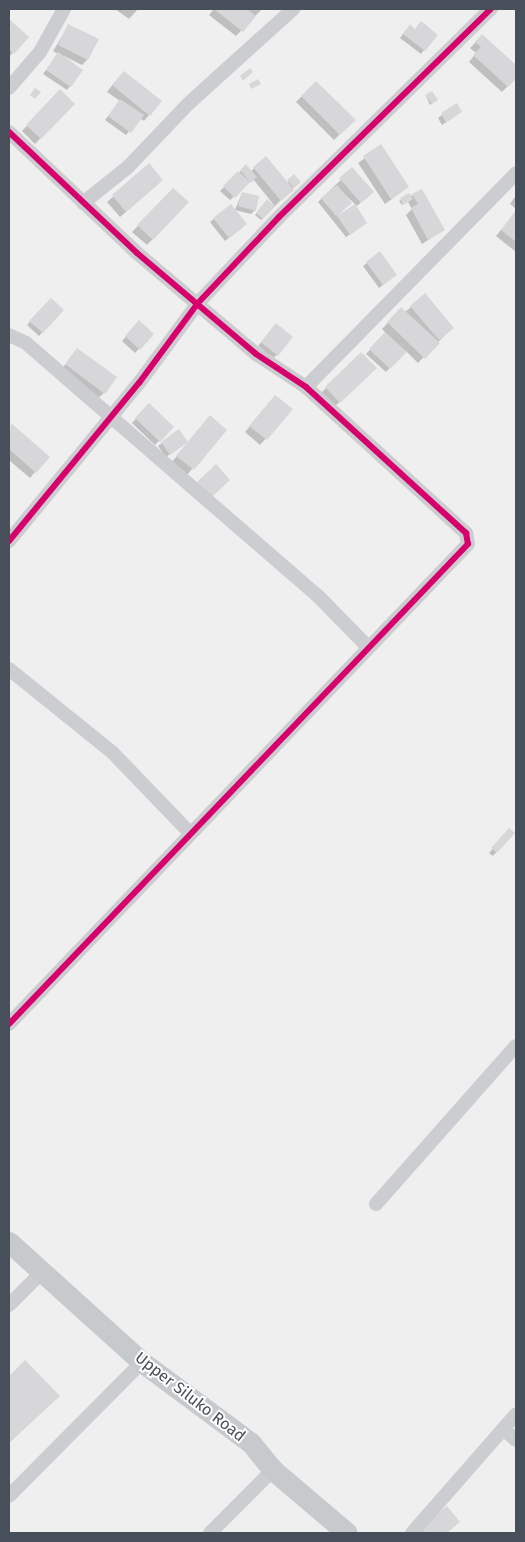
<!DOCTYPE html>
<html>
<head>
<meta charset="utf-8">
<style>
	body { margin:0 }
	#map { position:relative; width:525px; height:1542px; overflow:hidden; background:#f0efef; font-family:"Fira Sans",sans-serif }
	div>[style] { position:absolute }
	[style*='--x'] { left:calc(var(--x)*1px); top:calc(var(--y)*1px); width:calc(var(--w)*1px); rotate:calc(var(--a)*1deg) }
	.shadow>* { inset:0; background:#0003 }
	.building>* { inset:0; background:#d7d7d9 }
	.street>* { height:14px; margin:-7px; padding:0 7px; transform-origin:7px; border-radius:7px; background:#cbcdd0 }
	.primary>* { height:21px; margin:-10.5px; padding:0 10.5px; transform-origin:10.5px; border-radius:10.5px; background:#c7cacd }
	.cycleway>* { height:6px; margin:-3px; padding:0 3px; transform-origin:3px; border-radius:3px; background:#d6006c }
	span { translate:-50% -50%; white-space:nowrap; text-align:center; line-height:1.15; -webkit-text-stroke:4px #fff; paint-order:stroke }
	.street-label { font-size:16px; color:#474f5a }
	.frame { position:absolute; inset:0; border:10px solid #474f5a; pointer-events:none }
</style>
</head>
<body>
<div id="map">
	<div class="shadow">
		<i style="clip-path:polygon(115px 9px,138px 9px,129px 19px)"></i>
		<i style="clip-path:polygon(214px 9px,262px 9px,236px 36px,209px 15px)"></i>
		<i style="clip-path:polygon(9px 21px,27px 37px,9px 57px)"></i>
		<i style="clip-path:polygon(69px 25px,87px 60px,82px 65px,64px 56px,70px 86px,67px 90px,43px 74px,58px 54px,53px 51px)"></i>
		<i style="clip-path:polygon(406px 30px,415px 30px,436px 35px,421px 54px,400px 38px)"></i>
		<i style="clip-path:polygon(482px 36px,516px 67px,516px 77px,502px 92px,469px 62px,476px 53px,470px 48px)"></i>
		<i style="clip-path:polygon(118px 78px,149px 115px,144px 121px,140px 118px,126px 135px,105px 120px,120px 101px,107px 92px)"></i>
		<i style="clip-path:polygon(316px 82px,354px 120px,334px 140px,296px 102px)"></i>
		<i style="clip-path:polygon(60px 91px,73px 104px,35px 144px,22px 131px)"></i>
		<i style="clip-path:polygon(426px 96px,435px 101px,430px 105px)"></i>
		<i style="clip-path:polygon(456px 105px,457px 115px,442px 125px,438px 118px)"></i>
		<i style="clip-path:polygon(381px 146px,408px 187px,385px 204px,358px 163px)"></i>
		<i style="clip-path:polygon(266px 158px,287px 183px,294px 176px,299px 182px,261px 220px,255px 215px,267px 201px,274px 205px,253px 179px,230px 200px,220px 191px,246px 166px,251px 171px)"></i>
		<i style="clip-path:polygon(149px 165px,156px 186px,120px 217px,107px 202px)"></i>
		<i style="clip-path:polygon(352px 169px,372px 192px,357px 206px,339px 189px,350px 203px,337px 216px,362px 226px,346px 237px,318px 202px)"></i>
		<i style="clip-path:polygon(173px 189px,187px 202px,147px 245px,132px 232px)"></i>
		<i style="clip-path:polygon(242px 193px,255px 210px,251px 214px,235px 210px)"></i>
		<i style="clip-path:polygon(413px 195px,444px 230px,422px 244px,406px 215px,412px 209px,408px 202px,402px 205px,399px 201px)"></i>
		<i style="clip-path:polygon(516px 195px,516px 209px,510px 204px)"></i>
		<i style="clip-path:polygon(516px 212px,516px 252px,496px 236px)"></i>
		<i style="clip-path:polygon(214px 219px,242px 228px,225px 241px,210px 222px)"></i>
		<i style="clip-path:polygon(380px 253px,392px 278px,379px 288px,363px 266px)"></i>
		<i style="clip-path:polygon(51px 299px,62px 310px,39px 336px,27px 325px)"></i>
		<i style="clip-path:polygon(411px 307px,447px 333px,418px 363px,406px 351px,386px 372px,366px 354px,386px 333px,382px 329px,401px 309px,405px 312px)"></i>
		<i style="clip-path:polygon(139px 322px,153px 334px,135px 353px,122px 341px)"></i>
		<i style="clip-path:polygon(273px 328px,277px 355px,273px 358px,258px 346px)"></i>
		<i style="clip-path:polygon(77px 350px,104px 393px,98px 398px,60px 371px)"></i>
		<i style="clip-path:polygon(361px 354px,375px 368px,333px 408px,320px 394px)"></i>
		<i style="clip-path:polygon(270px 402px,291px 410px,260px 445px,245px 432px)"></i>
		<i style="clip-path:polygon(149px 405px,172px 427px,155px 445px,132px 423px)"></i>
		<i style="clip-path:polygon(204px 423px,225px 430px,187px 475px,172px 462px)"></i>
		<i style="clip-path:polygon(11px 424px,35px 472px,30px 478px,9px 460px)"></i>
		<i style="clip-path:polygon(179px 431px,187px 442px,166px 457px,158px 446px)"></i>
		<i style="clip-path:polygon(513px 833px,493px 856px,489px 853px,506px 834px)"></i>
		<i style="clip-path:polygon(25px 1362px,50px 1404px,9px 1443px,9px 1377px)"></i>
	</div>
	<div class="building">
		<i style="clip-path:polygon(214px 9px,247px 9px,256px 16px,243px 32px)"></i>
		<i style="clip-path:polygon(9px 19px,29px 37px,14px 54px,9px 49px)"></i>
		<i style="clip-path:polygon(421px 21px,438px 35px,425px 51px,403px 34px,410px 24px,415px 29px)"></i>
		<i style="clip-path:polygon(68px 24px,99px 39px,88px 60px,58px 45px)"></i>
		<i style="clip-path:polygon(482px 34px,516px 65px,516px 79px,508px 87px,473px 55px,481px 47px,475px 42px)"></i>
		<i style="clip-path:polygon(58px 52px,83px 70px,71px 87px,46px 70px)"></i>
		<i style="clip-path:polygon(250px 68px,253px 72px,243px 81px,240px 76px)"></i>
		<i style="clip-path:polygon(124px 71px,162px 101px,150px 116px,112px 85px)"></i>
		<i style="clip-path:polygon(258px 79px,261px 84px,251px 89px,249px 84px)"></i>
		<i style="clip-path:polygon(316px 81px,356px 120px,340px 135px,301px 96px)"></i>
		<i style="clip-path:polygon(35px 88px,41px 92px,35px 99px,30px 95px)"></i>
		<i style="clip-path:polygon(60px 89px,75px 104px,41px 139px,26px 125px)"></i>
		<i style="clip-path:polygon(432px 91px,438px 100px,432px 104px,425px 95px)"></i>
		<i style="clip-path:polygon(120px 99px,144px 115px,131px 133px,108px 116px)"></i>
		<i style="clip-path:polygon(457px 103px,462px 112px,446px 122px,441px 113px)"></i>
		<i style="clip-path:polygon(381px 144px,409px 187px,391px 199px,363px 156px)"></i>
		<i style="clip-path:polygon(266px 156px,294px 190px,281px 201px,253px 167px)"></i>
		<i style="clip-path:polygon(149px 163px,163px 180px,126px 212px,112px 195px)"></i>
		<i style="clip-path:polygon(246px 164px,257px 177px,251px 183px,240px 170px)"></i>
		<i style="clip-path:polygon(352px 167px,374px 192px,361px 203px,339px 178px)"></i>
		<i style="clip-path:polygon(238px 171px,250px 182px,235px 198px,223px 186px)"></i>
		<i style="clip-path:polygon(294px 174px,301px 182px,294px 188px,287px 180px)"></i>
		<i style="clip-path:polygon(337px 185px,352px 203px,336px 216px,321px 198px)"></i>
		<i style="clip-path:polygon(173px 188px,189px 202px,153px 240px,137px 225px)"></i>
		<i style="clip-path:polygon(422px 189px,445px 230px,428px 240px,411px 208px,418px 204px,412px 194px)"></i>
		<i style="clip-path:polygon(242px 192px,259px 196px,256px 211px,238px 206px)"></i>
		<i style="clip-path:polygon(409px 193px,413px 199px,403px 205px,400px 198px)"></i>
		<i style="clip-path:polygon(267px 199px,275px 206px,263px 219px,256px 213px)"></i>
		<i style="clip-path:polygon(231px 204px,247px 224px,229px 238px,213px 218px)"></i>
		<i style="clip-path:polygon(355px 204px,367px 223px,350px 235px,337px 216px)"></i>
		<i style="clip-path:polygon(516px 210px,516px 242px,501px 230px)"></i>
		<i style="clip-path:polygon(380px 251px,397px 275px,383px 285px,366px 262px)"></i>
		<i style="clip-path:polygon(425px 293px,454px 328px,439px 340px,410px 306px)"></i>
		<i style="clip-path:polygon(51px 298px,64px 310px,43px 333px,29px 321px)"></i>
		<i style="clip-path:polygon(401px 307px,440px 343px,425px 359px,387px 322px)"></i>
		<i style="clip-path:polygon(139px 320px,154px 334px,140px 350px,125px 336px)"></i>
		<i style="clip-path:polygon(276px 323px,293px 337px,278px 356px,261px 342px)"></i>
		<i style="clip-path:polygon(385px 332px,407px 352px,390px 369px,369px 349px)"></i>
		<i style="clip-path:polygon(77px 348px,117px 377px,105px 394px,65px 364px)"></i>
		<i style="clip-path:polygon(361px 352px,377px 368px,340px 403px,325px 387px)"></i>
		<i style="clip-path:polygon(275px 395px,293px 409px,267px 440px,249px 426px)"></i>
		<i style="clip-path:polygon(149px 403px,174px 427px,160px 442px,135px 418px)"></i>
		<i style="clip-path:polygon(210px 415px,227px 430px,194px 470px,176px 456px)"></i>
		<i style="clip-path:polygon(11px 423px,50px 457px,36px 473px,9px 449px)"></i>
		<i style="clip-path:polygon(179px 429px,188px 442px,170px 455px,161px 442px)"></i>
		<i style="clip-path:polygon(216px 464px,230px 480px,212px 497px,197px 482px)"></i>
		<i style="clip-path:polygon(509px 828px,515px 833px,497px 853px,491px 848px)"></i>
		<i style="clip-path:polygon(25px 1360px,60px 1396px,10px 1442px,9px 1376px)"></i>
		<i style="clip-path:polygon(447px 1506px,460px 1522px,447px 1533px,421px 1533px,418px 1530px)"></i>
	</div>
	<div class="street">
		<i style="--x:9;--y:88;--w:48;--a:-49.3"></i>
		<i style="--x:40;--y:52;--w:49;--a:-60.8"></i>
		<i style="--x:9;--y:132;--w:176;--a:43.4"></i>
		<i style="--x:137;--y:253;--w:156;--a:40.3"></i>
		<i style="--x:256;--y:354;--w:60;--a:33.4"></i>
		<i style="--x:306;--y:387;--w:217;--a:42.4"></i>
		<i style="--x:466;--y:533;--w:11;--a:80"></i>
		<i style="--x:468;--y:544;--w:664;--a:133.72"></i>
		<i style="--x:83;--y:203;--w:58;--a:-38.7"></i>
		<i style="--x:128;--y:167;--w:87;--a:-46.4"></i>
		<i style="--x:188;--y:104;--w:142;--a:-42.1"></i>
		<i style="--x:9;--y:335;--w:19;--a:25"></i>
		<i style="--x:26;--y:343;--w:111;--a:41"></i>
		<i style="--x:110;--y:416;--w:275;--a:40.9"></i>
		<i style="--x:318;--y:596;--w:71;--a:45.6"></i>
		<i style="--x:306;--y:387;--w:300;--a:-45.5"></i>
		<i style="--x:9;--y:541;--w:205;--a:-50.6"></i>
		<i style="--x:139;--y:383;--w:99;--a:-53.6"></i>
		<i style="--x:198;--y:303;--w:118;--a:-46.7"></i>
		<i style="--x:279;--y:217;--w:297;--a:-44.5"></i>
		<i style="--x:9;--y:669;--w:134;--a:38.9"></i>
		<i style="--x:113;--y:753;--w:111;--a:46.1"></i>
		<i style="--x:376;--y:1204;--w:211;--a:-48.5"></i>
		<i style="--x:9;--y:1305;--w:47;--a:-45"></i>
		<i style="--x:503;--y:1429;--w:17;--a:40"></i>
		<i style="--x:9;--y:1496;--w:189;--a:-45.2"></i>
		<i style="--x:210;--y:1533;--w:89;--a:-45"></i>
		<i style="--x:412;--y:1533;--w:158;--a:-48.8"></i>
	</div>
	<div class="primary">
		<i style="--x:9;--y:1242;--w:179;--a:42.1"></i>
		<i style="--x:142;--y:1362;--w:136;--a:36.6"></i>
		<i style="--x:251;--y:1443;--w:35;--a:51"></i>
		<i style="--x:273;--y:1470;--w:97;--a:40.4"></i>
	</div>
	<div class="cycleway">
		<i style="--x:9;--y:132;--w:176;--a:43.4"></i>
		<i style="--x:137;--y:253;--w:156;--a:40.3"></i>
		<i style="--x:256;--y:354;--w:60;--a:33.4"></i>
		<i style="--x:306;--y:387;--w:217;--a:42.4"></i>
		<i style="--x:466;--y:533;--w:11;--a:80"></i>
		<i style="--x:468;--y:544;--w:664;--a:133.72"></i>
		<i style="--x:9;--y:541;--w:205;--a:-50.6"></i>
		<i style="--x:139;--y:383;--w:99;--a:-53.6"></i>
		<i style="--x:198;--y:303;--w:118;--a:-46.7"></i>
		<i style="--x:279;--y:217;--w:297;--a:-44.5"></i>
	</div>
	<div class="street-label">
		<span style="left:190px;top:1397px;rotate:38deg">Upper Siluko Road</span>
	</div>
	<div class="frame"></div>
</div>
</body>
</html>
